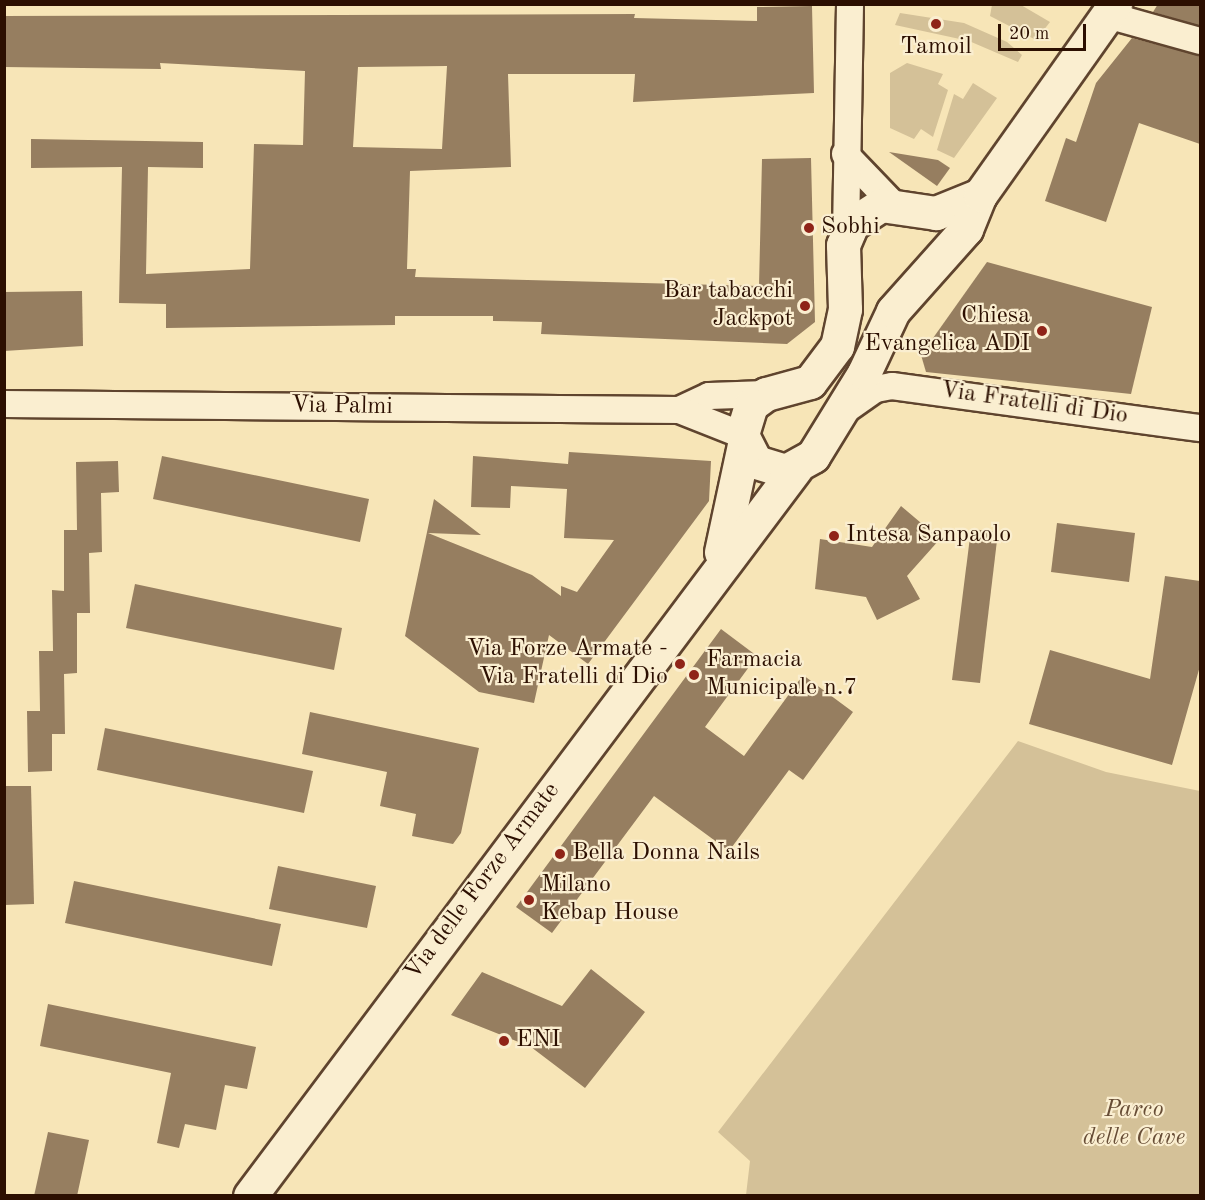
<!DOCTYPE html>
<html>
<head>
<meta charset="utf-8">
<style>
	body { margin:0 }
	#map { position:relative; width:1205px; height:1200px; overflow:hidden; background:#f7e5b7; font-family:"Old Standard TT",serif }
	div>[style] { position:absolute }
	[style*='--x'] { left:calc(var(--x)*1px); top:calc(var(--y)*1px); width:calc(var(--w)*1px); rotate:calc(var(--a)*1deg) }
	.green>* { inset:0; background:#d4c198 }
	.building>* { inset:0; background:#967e60 }
	.roads { filter:drop-shadow(2px 0 #5f442e) drop-shadow(-2px 0 #5f442e) drop-shadow(0 2px #5f442e) drop-shadow(0 -2px #5f442e) }
	.street>* { height:26px; margin:-13px; padding:0 13px; transform-origin:13px; border-radius:13px; background:#faeed0 }
	.secondary>* { height:33px; margin:-16.5px; padding:0 16.5px; transform-origin:16.5px; border-radius:16.5px; background:#faeed0 }
	.dots>* { width:16px; height:16px; translate:-50% -50%; box-sizing:border-box; border:3px solid #faeed0; border-radius:50% }
	span { translate:-50% -50%; white-space:nowrap; text-align:center; line-height:1.15; -webkit-text-stroke:4.5px #faeed0; paint-order:stroke }
	.poi-label { font-size:24px; color:#2c0f01 }
	.left { translate:0 -50%; text-align:left }
	.right { translate:-100% -50%; text-align:right }
	.street-label { font-size:24px; color:#2c0f01 }
	.park-label { font-size:24px; color:#674d36; font-style:italic }
	.frame { position:absolute; inset:0; border:6px solid #2c0f01; pointer-events:none }
	.scale { position:absolute; left:998px; top:24px; width:88px; height:27px; box-sizing:border-box; border:3px solid #2c0f01; border-top:0; padding-left:8px; font-size:18px; line-height:21px; white-space:nowrap; color:#2c0f01; -webkit-text-stroke:4px #faeed0; paint-order:stroke }
</style>
</head>
<body>
<div id="map">
	<div class="green">
		<i style="clip-path:polygon(992px 5px,1021px 5px,1050px 22px,1036px 40px,990px 16px)"></i>
		<i style="clip-path:polygon(900px 13px,964px 23px,1007px 42px,1022px 55px,1018px 62px,969px 41px,895px 25px)"></i>
		<i style="clip-path:polygon(907px 63px,943px 74px,938px 84px,948px 90px,933px 137px,921px 129px,914px 139px,890px 128px,890px 73px)"></i>
		<i style="clip-path:polygon(973px 83px,997px 98px,954px 158px,937px 150px,954px 94px,963px 99px)"></i>
		<i style="clip-path:polygon(1018px 741px,1106px 772px,1200px 791px,1200px 1195px,746px 1195px,750px 1161px,718px 1132px)"></i>
	</div>
	<div class="building">
		<i style="clip-path:polygon(1158px 4px,1200px 4px,1200px 26px,1153px 12px)"></i>
		<i style="clip-path:polygon(evenodd,812px 6px,814px 93px,633px 102px,635px 74px,508px 74px,511px 167px,410px 171px,407px 269px,416px 269px,415px 277px,759px 286px,762px 159px,811px 158px,815px 322px,787px 344px,541px 334px,542px 322px,493px 321px,493px 316px,395px 316px,395px 325px,166px 328px,166px 304px,119px 303px,122px 167px,31px 168px,31px 139px,203px 142px,203px 168px,148px 167px,146px 274px,250px 269px,254px 144px,303px 145px,305px 71px,160px 63px,161px 69px,4px 67px,4px 16px,635px 14px,634px 18px,757px 21px,757px 7px,812px 6px,447px 66px,442px 149px,353px 147px,358px 67px,447px 66px)"></i>
		<i style="clip-path:polygon(1132px 38px,1200px 56px,1200px 144px,1139px 123px,1106px 222px,1045px 201px,1066px 138px,1076px 142px,1096px 83px)"></i>
		<i style="clip-path:polygon(889px 152px,938px 160px,950px 168px,937px 186px)"></i>
		<i style="clip-path:polygon(987px 262px,1152px 307px,1131px 394px,926px 372px,921px 355px)"></i>
		<i style="clip-path:polygon(82px 291px,83px 346px,4px 351px,4px 292px)"></i>
		<i style="clip-path:polygon(569px 452px,711px 461px,709px 501px,588px 664px,549px 635px,534px 703px,479px 692px,405px 636px,434px 499px,481px 535px,428px 533px,532px 575px,561px 596px,561px 586px,577px 592px,614px 540px,564px 538px,567px 489px,511px 486px,510px 508px,471px 507px,473px 456px,568px 464px)"></i>
		<i style="clip-path:polygon(162px 456px,369px 499px,360px 542px,153px 499px)"></i>
		<i style="clip-path:polygon(118px 461px,119px 492px,101px 493px,102px 552px,89px 553px,90px 613px,77px 613px,77px 673px,64px 674px,65px 734px,52px 734px,52px 771px,28px 772px,27px 711px,40px 711px,39px 651px,53px 651px,52px 590px,64px 591px,64px 530px,77px 530px,76px 462px)"></i>
		<i style="clip-path:polygon(901px 506px,940px 539px,907px 576px,920px 599px,877px 620px,866px 597px,815px 589px,820px 539px,872px 547px)"></i>
		<i style="clip-path:polygon(1057px 523px,1135px 533px,1129px 582px,1051px 572px)"></i>
		<i style="clip-path:polygon(971px 529px,998px 532px,980px 683px,952px 680px)"></i>
		<i style="clip-path:polygon(1165px 576px,1200px 581px,1200px 666px,1172px 765px,1029px 724px,1050px 650px,1150px 679px)"></i>
		<i style="clip-path:polygon(135px 584px,342px 628px,334px 670px,126px 628px)"></i>
		<i style="clip-path:polygon(721px 629px,757px 656px,705px 727px,744px 756px,803px 675px,853px 712px,803px 780px,789px 770px,729px 851px,654px 796px,552px 933px,516px 907px)"></i>
		<i style="clip-path:polygon(310px 712px,479px 748px,461px 833px,453px 844px,412px 836px,416px 814px,380px 806px,387px 772px,302px 754px)"></i>
		<i style="clip-path:polygon(105px 728px,313px 771px,304px 813px,97px 770px)"></i>
		<i style="clip-path:polygon(4px 786px,31px 786px,34px 904px,4px 905px)"></i>
		<i style="clip-path:polygon(278px 866px,376px 886px,367px 928px,269px 909px)"></i>
		<i style="clip-path:polygon(74px 881px,281px 924px,272px 966px,65px 923px)"></i>
		<i style="clip-path:polygon(591px 969px,645px 1012px,585px 1088px,531px 1047px,451px 1015px,482px 972px,562px 1006px)"></i>
		<i style="clip-path:polygon(48px 1004px,256px 1047px,247px 1089px,225px 1085px,216px 1130px,185px 1124px,179px 1148px,157px 1143px,171px 1073px,40px 1046px)"></i>
		<i style="clip-path:polygon(48px 1132px,89px 1140px,77px 1196px,34px 1196px)"></i>
	</div>
	<div class="roads">
		<div class="street">
			<i style="--x:1107;--y:15;--w:97;--a:15.6"></i>
			<i style="--x:845;--y:154;--w:69;--a:46.2"></i>
			<i style="--x:846;--y:234;--w:230;--a:-89"></i>
			<i style="--x:4;--y:404;--w:675;--a:0.51"></i>
			<i style="--x:679;--y:410;--w:33;--a:-25"></i>
			<i style="--x:709;--y:396;--w:57;--a:-2"></i>
			<i style="--x:679;--y:410;--w:68;--a:21.6"></i>
			<i style="--x:844;--y:411;--w:39;--a:-35"></i>
			<i style="--x:876;--y:389;--w:16;--a:-11"></i>
			<i style="--x:892;--y:386;--w:311;--a:7.8"></i>
		</div>
		<div class="secondary">
			<i style="--x:980;--y:195;--w:48;--a:157.8"></i>
			<i style="--x:936;--y:213;--w:56;--a:-171.7"></i>
			<i style="--x:881;--y:205;--w:35;--a:147"></i>
			<i style="--x:852;--y:224;--w:23;--a:113"></i>
			<i style="--x:843;--y:245;--w:64;--a:88.2"></i>
			<i style="--x:845;--y:309;--w:38;--a:102"></i>
			<i style="--x:837;--y:346;--w:45;--a:126.9"></i>
			<i style="--x:810;--y:382;--w:46;--a:164.7"></i>
			<i style="--x:766;--y:394;--w:19;--a:144"></i>
			<i style="--x:751;--y:405;--w:31;--a:107"></i>
			<i style="--x:742;--y:435;--w:30;--a:63"></i>
			<i style="--x:756;--y:462;--w:31;--a:17"></i>
			<i style="--x:786;--y:471;--w:31;--a:-29"></i>
			<i style="--x:813;--y:456;--w:97;--a:-58.4"></i>
			<i style="--x:864;--y:373;--w:68;--a:-64.9"></i>
			<i style="--x:893;--y:311;--w:110;--a:-48.3"></i>
			<i style="--x:966;--y:229;--w:37;--a:-68"></i>
			<i style="--x:980;--y:195;--w:234;--a:-54.7"></i>
			<i style="--x:721;--y:552;--w:109;--a:-77.9"></i>
			<i style="--x:250;--y:1196;--w:910;--a:-53.13"></i>
		</div>
	</div>
	<div class="dots">
		<i style="left:936px;top:24px;background:#8f2418"></i>
		<i style="left:809px;top:228px;background:#8f2418"></i>
		<i style="left:805px;top:306px;background:#8f2418"></i>
		<i style="left:1042px;top:331px;background:#8f2418"></i>
		<i style="left:834px;top:536px;background:#8f2418"></i>
		<i style="left:680px;top:664px;background:#8f2418"></i>
		<i style="left:694px;top:675px;background:#8f2418"></i>
		<i style="left:560px;top:854px;background:#8f2418"></i>
		<i style="left:529px;top:900px;background:#8f2418"></i>
		<i style="left:504px;top:1041px;background:#8f2418"></i>
	</div>
	<div class="poi-label">
		<span style="left:936px;top:48px">Tamoil</span>
		<span class="left" style="left:821px;top:228px">Sobhi</span>
		<span class="right" style="left:793px;top:306px">Bar tabacchi<br>Jackpot</span>
		<span class="right" style="left:1030px;top:331px">Chiesa<br>Evangelica ADI</span>
		<span class="left" style="left:846px;top:536px">Intesa Sanpaolo</span>
		<span class="right" style="left:668px;top:664px">Via Forze Armate -<br>Via Fratelli di Dio</span>
		<span class="left" style="left:706px;top:675px">Farmacia<br>Municipale n.7</span>
		<span class="left" style="left:572px;top:854px">Bella Donna Nails</span>
		<span class="left" style="left:541px;top:900px">Milano<br>Kebap House</span>
		<span class="left" style="left:516px;top:1041px">ENI</span>
	</div>
	<div class="street-label">
		<span style="left:1034px;top:404px;rotate:8deg">Via Fratelli di Dio</span>
		<span style="left:342px;top:407px;rotate:1deg">Via Palmi</span>
		<span style="left:483px;top:882px;rotate:-53deg">Via delle Forze Armate</span>
	</div>
	<div class="park-label">
		<span style="left:1134px;top:1125px">Parco<br>delle Cave</span>
	</div>
	<div class="frame"></div>
	<div class="scale">20 m</div>
</div>
</body>
</html>
